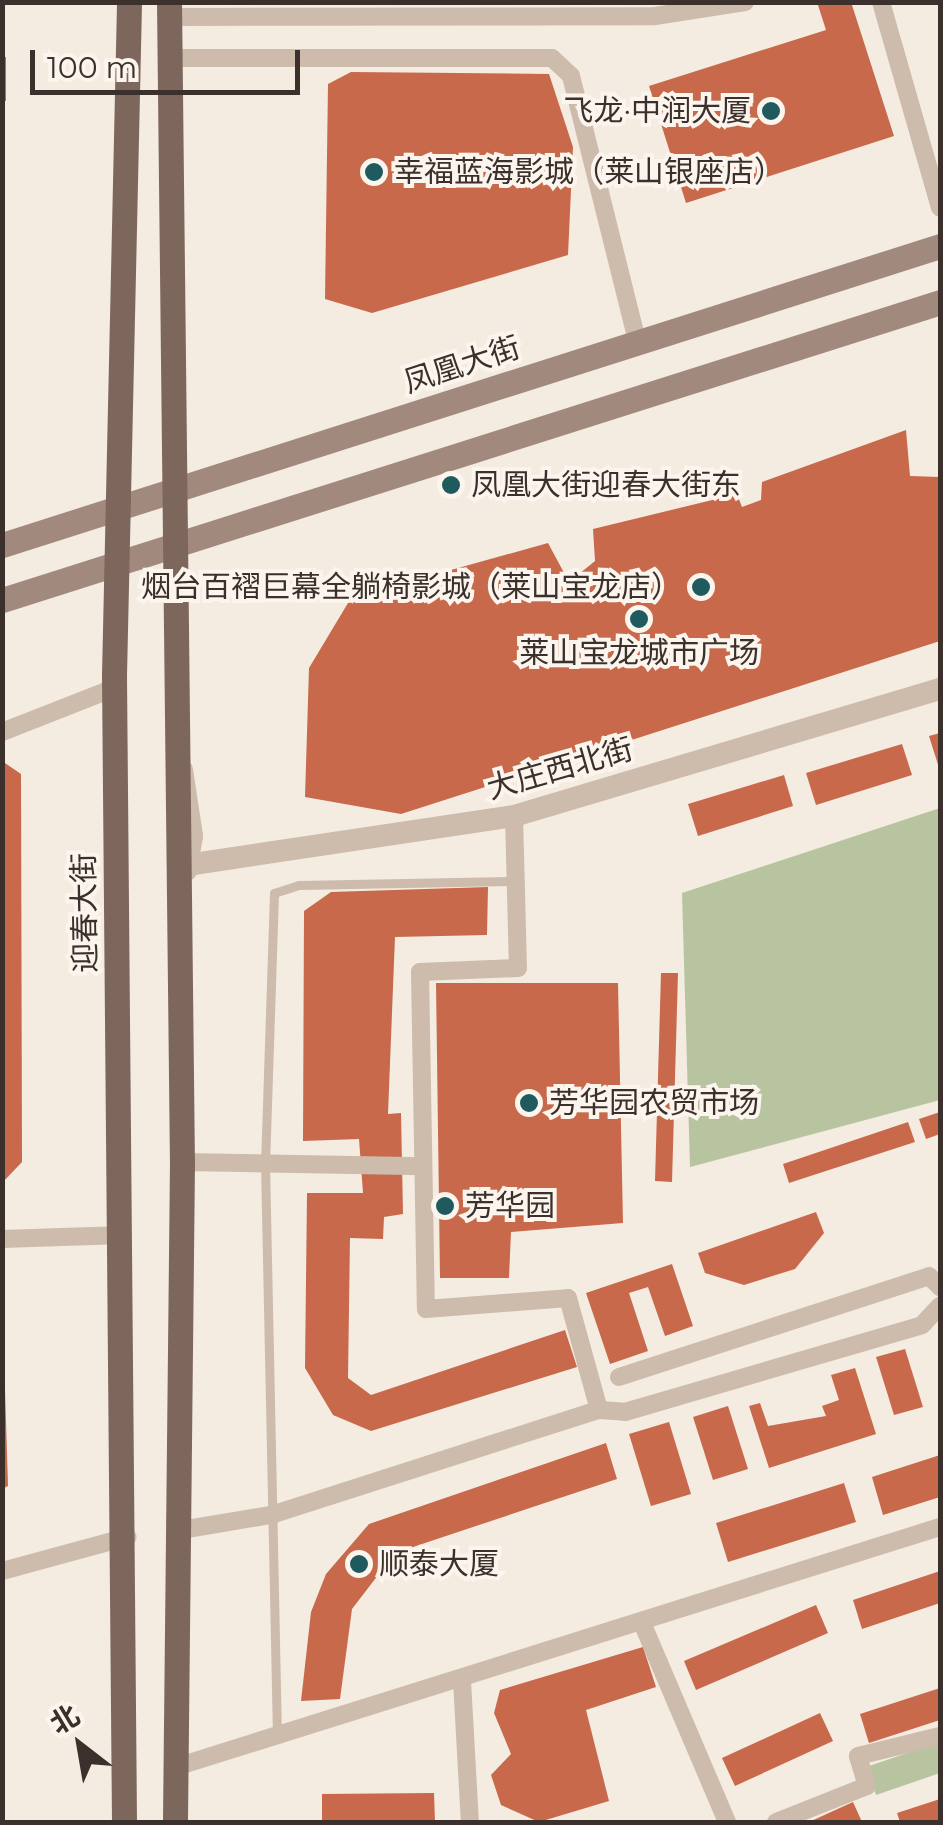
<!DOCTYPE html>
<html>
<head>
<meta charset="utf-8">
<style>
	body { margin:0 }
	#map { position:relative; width:943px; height:1825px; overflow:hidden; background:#f4ebe1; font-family:Montserrat,"Noto Sans SC",sans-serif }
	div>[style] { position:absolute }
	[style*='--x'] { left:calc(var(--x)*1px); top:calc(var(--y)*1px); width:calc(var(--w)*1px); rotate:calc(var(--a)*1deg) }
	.green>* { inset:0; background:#b8c4a0 }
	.building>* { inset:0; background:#c8694b }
	.service>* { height:9px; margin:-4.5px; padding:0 4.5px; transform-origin:4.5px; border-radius:4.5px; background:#cdbbac }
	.minor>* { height:18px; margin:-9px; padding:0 9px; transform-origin:9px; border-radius:9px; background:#cdbbac }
	.tertiary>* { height:22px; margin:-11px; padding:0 11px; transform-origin:11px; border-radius:11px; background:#cdbbac }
	.secondary>* { height:25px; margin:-12.5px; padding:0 12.5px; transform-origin:12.5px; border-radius:12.5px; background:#a18a7d }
	.primary>* { height:25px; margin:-12.5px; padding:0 12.5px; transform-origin:12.5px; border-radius:12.5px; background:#7d675c }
	.dots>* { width:28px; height:28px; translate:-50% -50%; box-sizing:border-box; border:5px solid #fbf5ee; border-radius:50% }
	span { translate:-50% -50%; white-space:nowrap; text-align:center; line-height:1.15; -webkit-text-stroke:8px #fbf5ee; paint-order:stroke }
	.poi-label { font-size:30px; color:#3b302b }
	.right { translate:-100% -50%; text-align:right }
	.left { translate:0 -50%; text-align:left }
	.street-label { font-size:30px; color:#3b302b }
	.frame { position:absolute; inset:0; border:5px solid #3b302b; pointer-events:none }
	.north { position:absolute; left:30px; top:1695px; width:100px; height:100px; -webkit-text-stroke:8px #fbf5ee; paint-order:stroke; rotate:329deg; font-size:28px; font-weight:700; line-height:40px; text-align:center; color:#3b302b }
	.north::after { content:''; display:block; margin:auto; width:35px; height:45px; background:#3b302b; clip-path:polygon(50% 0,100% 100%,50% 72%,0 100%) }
	.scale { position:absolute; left:30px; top:50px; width:270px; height:45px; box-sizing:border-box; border:5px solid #3b302b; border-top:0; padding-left:12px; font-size:30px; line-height:35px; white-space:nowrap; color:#3b302b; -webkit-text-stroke:8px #fbf5ee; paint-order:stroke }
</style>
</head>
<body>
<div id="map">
	<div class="green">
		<i style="clip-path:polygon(940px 808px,940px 1100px,690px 1167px,682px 893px)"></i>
		<i style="clip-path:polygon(940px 1742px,940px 1773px,876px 1795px,866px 1767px)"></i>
	</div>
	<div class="building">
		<i style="clip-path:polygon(817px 2px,851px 2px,894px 136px,686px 203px,649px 86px,826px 30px)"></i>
		<i style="clip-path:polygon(2px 57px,6px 57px,6px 101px,2px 101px)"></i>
		<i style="clip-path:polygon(351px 72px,549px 74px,573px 147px,568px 255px,372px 313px,325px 299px,328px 84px)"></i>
		<i style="clip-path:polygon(906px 430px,910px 476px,940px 477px,940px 641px,401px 814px,305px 797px,309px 668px,351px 598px,548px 543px,569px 582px,595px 561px,593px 529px,737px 494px,742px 507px,761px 500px,762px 482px)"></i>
		<i style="clip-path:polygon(940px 733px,940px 771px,929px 736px)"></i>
		<i style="clip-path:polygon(902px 744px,912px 775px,816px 805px,806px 773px)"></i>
		<i style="clip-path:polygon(2px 761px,21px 774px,22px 1162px,2px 1183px)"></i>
		<i style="clip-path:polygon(784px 775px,793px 806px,698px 836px,688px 804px)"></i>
		<i style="clip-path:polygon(488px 887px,487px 935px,395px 937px,388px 1114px,401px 1113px,403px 1214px,384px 1217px,383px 1239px,350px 1238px,348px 1378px,371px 1395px,565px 1330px,577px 1367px,371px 1431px,333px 1415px,305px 1368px,307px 1193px,363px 1193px,359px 1139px,303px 1141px,304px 911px,331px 892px)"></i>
		<i style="clip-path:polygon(661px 973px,678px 973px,672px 1182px,655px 1181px)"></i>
		<i style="clip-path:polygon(436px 983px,618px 983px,623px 1223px,511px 1232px,509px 1278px,440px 1278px)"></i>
		<i style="clip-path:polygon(940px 1112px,940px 1134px,926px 1139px,919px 1119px)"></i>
		<i style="clip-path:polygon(908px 1122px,915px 1142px,789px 1183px,783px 1164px)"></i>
		<i style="clip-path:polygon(816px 1212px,824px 1233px,795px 1269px,744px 1285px,705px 1273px,698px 1253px)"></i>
		<i style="clip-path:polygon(672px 1264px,693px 1326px,665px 1336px,648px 1287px,629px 1293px,648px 1351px,610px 1364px,586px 1293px)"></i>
		<i style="clip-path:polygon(2px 1293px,8px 1486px,2px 1489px)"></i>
		<i style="clip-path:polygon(905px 1349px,923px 1407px,894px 1415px,876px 1357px)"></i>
		<i style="clip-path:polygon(855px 1368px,876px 1434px,769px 1468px,749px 1406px,760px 1403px,768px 1426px,826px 1416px,822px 1406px,839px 1400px,831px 1375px)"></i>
		<i style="clip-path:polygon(728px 1406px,748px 1469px,713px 1480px,693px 1417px)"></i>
		<i style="clip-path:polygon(669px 1422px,691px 1494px,651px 1506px,629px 1434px)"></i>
		<i style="clip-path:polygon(606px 1443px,617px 1479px,395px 1553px,352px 1609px,340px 1699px,301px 1701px,311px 1612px,326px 1574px,369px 1524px)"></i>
		<i style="clip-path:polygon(940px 1455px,940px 1497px,883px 1515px,872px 1477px)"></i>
		<i style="clip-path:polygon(844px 1483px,856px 1522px,728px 1562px,716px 1523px)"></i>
		<i style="clip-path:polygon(940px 1571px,940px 1603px,862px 1629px,853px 1600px)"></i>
		<i style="clip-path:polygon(816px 1605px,828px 1633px,696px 1690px,684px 1661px)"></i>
		<i style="clip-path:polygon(643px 1647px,656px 1687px,586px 1710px,609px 1801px,539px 1822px,501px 1805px,491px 1775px,511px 1754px,494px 1713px,500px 1690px)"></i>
		<i style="clip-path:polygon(940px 1688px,940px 1720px,869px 1743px,860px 1714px)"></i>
		<i style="clip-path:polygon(820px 1713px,833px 1741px,735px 1786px,722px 1758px)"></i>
		<i style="clip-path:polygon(434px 1793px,435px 1822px,322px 1822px,322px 1794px)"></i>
		<i style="clip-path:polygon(940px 1799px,940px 1822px,900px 1822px,897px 1813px)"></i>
		<i style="clip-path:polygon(853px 1802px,862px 1822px,809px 1822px)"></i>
	</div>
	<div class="service">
		<i style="--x:277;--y:1736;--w:571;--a:-91.2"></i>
		<i style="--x:265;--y:1165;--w:272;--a:-88.1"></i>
		<i style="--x:274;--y:893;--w:26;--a:-18"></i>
		<i style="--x:299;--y:885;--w:217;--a:-1.1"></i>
	</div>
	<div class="minor">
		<i style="--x:881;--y:2;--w:214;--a:74"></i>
		<i style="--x:169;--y:17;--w:486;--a:-0.1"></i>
		<i style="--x:655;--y:16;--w:91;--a:-8.8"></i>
		<i style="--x:169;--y:58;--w:383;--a:0"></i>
		<i style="--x:552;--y:58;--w:26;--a:43"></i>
		<i style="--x:571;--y:76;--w:276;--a:76"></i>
		<i style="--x:2;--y:732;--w:120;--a:-21.4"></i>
		<i style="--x:514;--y:816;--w:152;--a:88.5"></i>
		<i style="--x:518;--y:968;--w:98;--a:177.7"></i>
		<i style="--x:420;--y:972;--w:337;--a:89"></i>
		<i style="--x:426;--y:1309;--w:142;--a:-4.4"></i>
		<i style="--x:568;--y:1298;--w:116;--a:74.5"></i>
		<i style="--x:182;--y:1162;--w:241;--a:1"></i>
		<i style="--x:2;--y:1239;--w:121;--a:-1.9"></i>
		<i style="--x:619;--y:1377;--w:326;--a:-18"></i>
		<i style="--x:929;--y:1276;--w:16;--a:45"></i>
		<i style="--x:181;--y:1530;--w:91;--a:-9.5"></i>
		<i style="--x:271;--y:1515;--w:344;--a:-17.8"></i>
		<i style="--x:599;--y:1410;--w:26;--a:4"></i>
		<i style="--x:625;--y:1412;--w:309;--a:-16.3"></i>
		<i style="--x:922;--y:1325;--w:26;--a:-47"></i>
		<i style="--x:2;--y:1571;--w:130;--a:-15.2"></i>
		<i style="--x:643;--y:1625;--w:214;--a:66.9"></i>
		<i style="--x:462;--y:1681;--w:141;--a:86.8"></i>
		<i style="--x:176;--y:1767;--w:801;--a:-17.44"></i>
		<i style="--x:776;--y:1822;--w:98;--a:-21.6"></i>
		<i style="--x:867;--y:1786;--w:31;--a:-107"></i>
		<i style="--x:858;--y:1756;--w:84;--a:-13.7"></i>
	</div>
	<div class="tertiary">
		<i style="--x:182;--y:770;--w:67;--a:81.4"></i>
		<i style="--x:192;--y:836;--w:35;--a:100"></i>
		<i style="--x:187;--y:865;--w:331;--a:-8.5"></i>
		<i style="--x:514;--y:816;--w:445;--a:-16.6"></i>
	</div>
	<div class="secondary">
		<i style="--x:2;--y:545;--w:985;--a:-17.68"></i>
		<i style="--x:2;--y:600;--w:984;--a:-17.62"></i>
	</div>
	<div class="primary">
		<i style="--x:169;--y:2;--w:1160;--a:89.36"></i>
		<i style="--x:182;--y:1162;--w:660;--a:90.61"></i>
		<i style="--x:124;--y:1822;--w:1147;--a:-90.5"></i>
		<i style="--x:114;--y:675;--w:673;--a:-88.72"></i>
	</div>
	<div class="dots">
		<i style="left:771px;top:111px;background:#1f5a5e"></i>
		<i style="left:374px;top:172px;background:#1f5a5e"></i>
		<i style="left:451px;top:485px;background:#1f5a5e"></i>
		<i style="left:701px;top:587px;background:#1f5a5e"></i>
		<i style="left:639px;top:619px;background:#1f5a5e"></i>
		<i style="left:529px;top:1103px;background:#1f5a5e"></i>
		<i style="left:445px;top:1206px;background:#1f5a5e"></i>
		<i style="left:359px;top:1564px;background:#1f5a5e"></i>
	</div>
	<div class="poi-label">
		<span class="right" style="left:751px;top:111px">飞龙·中润大厦</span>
		<span class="left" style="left:394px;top:172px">幸福蓝海影城（莱山银座店）</span>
		<span class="left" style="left:471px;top:485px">凤凰大街迎春大街东</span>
		<span class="right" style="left:681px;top:587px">烟台百褶巨幕全躺椅影城（莱山宝龙店）</span>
		<span style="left:639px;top:653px">莱山宝龙城市广场</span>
		<span class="left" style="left:549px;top:1103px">芳华园农贸市场</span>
		<span class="left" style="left:465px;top:1206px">芳华园</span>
		<span class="left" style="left:379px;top:1564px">顺泰大厦</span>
	</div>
	<div class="street-label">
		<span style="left:462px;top:365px;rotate:-18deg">凤凰大街</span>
		<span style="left:560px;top:769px;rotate:-16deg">大庄西北街</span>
		<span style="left:85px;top:913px;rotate:-91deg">迎春大街</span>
	</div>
	<div class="frame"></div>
	<div class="north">北</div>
	<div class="scale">100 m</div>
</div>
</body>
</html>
